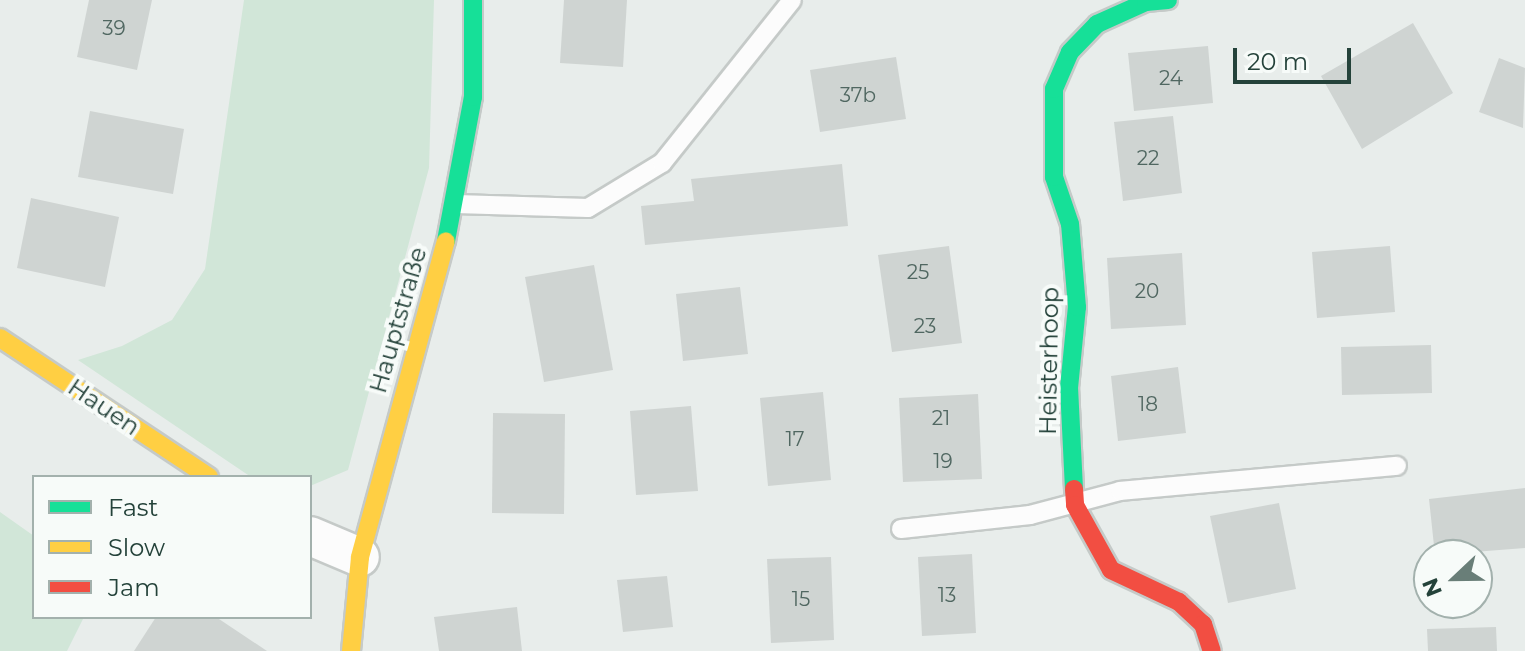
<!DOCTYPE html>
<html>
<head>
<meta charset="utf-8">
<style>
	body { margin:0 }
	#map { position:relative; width:1525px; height:651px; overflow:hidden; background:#e8edeb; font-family:Montserrat,sans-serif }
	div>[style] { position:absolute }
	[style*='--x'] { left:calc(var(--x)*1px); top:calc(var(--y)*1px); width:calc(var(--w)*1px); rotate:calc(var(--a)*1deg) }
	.green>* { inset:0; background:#d1e6d8 }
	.building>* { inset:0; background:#cfd4d2 }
	.roads { filter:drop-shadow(2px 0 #c5cac8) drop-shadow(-2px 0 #c5cac8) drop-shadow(0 2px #c5cac8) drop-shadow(0 -2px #c5cac8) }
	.lane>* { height:18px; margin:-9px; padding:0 9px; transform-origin:9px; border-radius:9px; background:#fcfcfc }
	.street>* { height:38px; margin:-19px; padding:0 19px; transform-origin:19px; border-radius:19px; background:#fcfcfc }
	.fast>* { height:18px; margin:-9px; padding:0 9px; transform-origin:9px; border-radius:9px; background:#16e098 }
	.slow>* { height:18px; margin:-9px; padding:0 9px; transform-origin:9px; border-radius:9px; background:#ffcf43 }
	.jam>* { height:18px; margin:-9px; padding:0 9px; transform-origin:9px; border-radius:9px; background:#f24e42 }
	span { translate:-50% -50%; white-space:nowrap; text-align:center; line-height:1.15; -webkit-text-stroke:8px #f7fbf9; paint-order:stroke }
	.number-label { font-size:20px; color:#506761 }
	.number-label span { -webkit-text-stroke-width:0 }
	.street-label { font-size:24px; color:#24423a }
	.legend { position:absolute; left:32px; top:475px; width:280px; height:144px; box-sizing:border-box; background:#f7fbf9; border:2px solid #a3b1ad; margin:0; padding:10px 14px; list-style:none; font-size:24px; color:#24423a }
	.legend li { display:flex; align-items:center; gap:16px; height:40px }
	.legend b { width:40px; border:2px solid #a3b1ad }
	.north { position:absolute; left:1413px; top:539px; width:80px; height:80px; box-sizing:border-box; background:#f7fbf9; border:2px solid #a3b1ad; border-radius:50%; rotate:248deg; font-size:22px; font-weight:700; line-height:32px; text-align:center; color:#24423a }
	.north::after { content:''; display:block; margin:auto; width:28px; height:36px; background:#697e78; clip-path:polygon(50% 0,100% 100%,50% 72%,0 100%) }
	.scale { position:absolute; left:1233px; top:48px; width:118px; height:36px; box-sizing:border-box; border:4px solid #24423a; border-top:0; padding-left:10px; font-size:24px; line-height:28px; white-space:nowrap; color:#24423a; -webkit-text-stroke:6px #f7fbf9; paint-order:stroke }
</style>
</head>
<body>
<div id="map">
	<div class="green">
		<i style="clip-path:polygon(244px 0,434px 0,429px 168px,348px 470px,310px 486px,310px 477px,251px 477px,78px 360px,122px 346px,172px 320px,205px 269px)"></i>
		<i style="clip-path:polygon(0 512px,34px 536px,34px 617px,84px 617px,67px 651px,0 651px)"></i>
	</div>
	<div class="building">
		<i style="clip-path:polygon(89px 0,152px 0,137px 70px,77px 57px)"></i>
		<i style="clip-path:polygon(564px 0,627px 0,623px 67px,560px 63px)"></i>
		<i style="clip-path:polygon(1413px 23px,1453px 93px,1362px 149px,1321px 76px)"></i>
		<i style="clip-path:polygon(1208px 46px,1213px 103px,1134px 111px,1128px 53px)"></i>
		<i style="clip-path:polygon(896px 57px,906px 119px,820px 132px,810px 70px)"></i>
		<i style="clip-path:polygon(1499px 58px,1525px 68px,1523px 128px,1479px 112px)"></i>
		<i style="clip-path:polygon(90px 111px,184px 129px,173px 194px,78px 177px)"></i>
		<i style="clip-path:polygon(1173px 116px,1182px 193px,1123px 201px,1114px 122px)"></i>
		<i style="clip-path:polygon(842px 164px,848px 226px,645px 245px,641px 206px,694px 201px,691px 179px)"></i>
		<i style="clip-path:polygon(31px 198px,119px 217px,105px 287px,17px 268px)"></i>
		<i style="clip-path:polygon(949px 246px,962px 343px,892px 352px,878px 255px)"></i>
		<i style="clip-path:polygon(1390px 246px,1395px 312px,1317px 318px,1312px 252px)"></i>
		<i style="clip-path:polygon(1182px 253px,1186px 325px,1111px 329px,1107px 258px)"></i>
		<i style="clip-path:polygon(594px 265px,613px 370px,544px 382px,525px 277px)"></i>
		<i style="clip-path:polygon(740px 287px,748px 354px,683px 361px,676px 294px)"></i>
		<i style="clip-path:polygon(1431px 345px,1432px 393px,1342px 395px,1341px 347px)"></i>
		<i style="clip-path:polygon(1178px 367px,1186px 433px,1118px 441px,1111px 376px)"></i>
		<i style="clip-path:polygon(823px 392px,831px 480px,768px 486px,760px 398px)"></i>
		<i style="clip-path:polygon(978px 394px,982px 479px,903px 482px,899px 398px)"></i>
		<i style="clip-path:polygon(691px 406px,698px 491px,636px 495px,630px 411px)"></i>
		<i style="clip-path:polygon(493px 413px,565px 414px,564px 514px,492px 513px)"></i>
		<i style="clip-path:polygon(1525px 488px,1525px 548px,1435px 555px,1429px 499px)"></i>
		<i style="clip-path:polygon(1279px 503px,1296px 589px,1228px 603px,1210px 516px)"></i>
		<i style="clip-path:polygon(972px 554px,976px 633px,922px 636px,918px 557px)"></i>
		<i style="clip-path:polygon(831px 557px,834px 640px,771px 643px,767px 559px)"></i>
		<i style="clip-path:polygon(667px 576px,673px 627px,623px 632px,617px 580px)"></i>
		<i style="clip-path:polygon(517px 607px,522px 651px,439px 651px,434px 617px)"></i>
		<i style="clip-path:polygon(156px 617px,216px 617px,267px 651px,134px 651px)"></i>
		<i style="clip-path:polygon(1496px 627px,1497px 651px,1428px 651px,1427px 629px)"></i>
	</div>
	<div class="roads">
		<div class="lane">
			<i style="--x:456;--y:204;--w:132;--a:1.7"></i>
			<i style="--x:588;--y:208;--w:87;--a:-31.3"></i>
			<i style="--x:662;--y:163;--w:208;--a:-51.4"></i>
			<i style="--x:901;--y:529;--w:130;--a:-6.2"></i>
			<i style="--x:1030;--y:515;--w:93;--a:-14.9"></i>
			<i style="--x:1120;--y:491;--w:278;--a:-5.2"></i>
		</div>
		<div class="street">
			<i style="--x:310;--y:536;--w:54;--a:22.8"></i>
		</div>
		<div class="fast">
			<i style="--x:446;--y:241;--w:147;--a:-79.4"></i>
			<i style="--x:473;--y:97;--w:97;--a:-90"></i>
			<i style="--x:1074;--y:489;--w:101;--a:-92.8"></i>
			<i style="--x:1069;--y:388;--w:81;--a:-84.4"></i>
			<i style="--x:1077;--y:307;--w:83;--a:-94.8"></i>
			<i style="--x:1070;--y:224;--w:50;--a:-108.8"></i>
			<i style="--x:1054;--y:177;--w:88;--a:-90"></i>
			<i style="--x:1054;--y:89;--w:40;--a:-66.6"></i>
			<i style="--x:1070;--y:52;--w:39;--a:-46"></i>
			<i style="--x:1097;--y:24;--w:54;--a:-24.2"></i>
			<i style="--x:1146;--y:2;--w:22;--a:-5"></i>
		</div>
		<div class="slow">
			<i style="--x:0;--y:338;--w:251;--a:33.6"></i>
			<i style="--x:351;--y:651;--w:94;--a:-84.5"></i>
			<i style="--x:360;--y:557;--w:327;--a:-74.8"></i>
		</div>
		<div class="jam">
			<i style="--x:1074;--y:489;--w:16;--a:86"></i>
			<i style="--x:1075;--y:505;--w:74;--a:61"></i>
			<i style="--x:1111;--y:570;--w:75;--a:25.2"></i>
			<i style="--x:1179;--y:602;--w:33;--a:43"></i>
			<i style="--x:1203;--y:624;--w:28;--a:72"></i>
		</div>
	</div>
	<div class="number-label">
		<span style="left:114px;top:28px">39</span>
		<span style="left:1171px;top:78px">24</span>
		<span style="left:858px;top:95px">37b</span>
		<span style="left:1148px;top:158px">22</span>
		<span style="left:918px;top:272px">25</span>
		<span style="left:1147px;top:291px">20</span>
		<span style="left:925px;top:326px">23</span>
		<span style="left:1148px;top:404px">18</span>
		<span style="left:941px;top:418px">21</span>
		<span style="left:795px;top:439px">17</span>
		<span style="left:943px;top:461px">19</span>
		<span style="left:947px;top:595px">13</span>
		<span style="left:801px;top:599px">15</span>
	</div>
	<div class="street-label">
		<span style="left:398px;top:320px;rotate:-74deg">Hauptstraße</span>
		<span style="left:1049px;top:361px;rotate:-89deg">Heisterhoop</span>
		<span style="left:104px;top:407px;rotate:34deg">Hauen</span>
	</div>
	<ul class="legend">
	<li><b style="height:10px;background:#16e098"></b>Fast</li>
	<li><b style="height:10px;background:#ffcf43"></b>Slow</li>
	<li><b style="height:10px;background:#f24e42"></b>Jam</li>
	</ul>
	<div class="north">N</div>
	<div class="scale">20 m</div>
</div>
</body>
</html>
